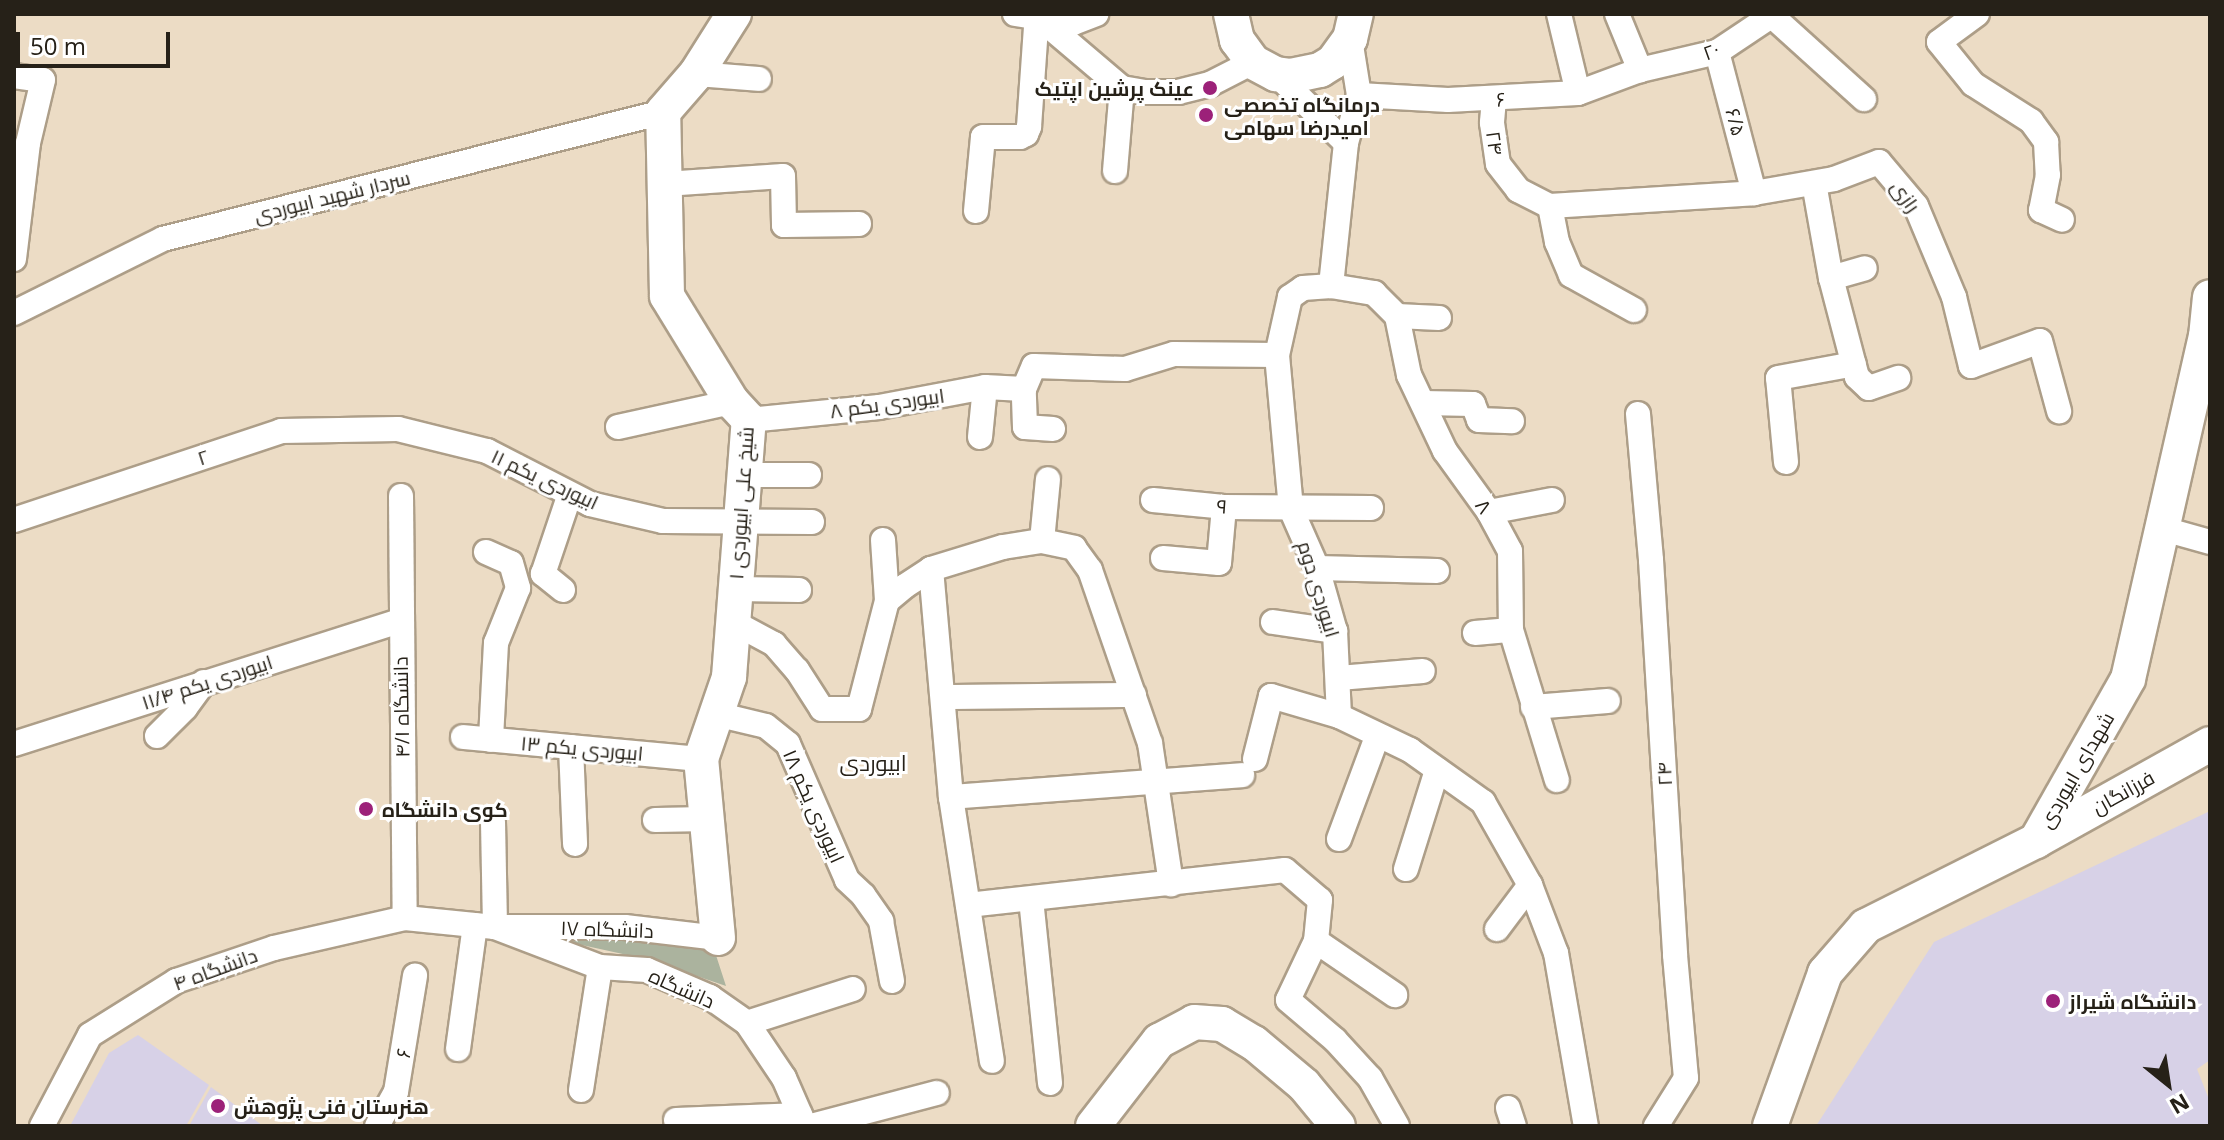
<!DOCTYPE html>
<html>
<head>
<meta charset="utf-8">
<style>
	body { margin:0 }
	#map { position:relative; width:2224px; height:1140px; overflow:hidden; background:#ecdcc5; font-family:"Open Sans",Cairo,sans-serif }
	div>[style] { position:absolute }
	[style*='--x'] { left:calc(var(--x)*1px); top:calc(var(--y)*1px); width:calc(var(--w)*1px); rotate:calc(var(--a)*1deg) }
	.education>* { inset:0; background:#d7d1e7 }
	.green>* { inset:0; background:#abb39e }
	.roads { filter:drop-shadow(2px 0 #ad9e88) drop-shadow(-2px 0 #ad9e88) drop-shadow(0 2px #ad9e88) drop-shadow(0 -2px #ad9e88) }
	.street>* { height:24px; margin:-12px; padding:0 12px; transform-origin:12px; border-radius:12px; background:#fff }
	.secondary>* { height:34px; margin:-17px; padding:0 17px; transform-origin:17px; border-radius:17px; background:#fff }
	.dots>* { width:22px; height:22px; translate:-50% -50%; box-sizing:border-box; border:4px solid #fff; border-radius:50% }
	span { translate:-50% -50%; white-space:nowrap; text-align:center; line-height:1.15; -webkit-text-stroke:6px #fff; paint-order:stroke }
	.street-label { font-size:20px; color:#262118 }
	.poi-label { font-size:20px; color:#262118; font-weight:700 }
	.right { translate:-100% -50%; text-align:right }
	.left { translate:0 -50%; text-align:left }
	.neighbourhood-label { font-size:22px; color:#262118 }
	.frame { position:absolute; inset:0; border:16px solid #262118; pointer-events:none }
	.north { position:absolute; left:2128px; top:1044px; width:80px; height:80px; -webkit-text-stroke:6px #fff; paint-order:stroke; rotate:150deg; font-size:22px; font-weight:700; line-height:32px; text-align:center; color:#262118 }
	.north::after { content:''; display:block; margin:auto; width:28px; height:36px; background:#262118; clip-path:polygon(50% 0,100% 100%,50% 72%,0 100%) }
	.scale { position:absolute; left:16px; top:32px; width:154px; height:36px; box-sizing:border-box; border:4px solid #262118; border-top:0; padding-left:10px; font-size:24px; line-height:28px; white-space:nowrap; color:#262118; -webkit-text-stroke:6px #fff; paint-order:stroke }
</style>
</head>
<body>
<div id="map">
	<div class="education">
		<i style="clip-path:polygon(2210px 811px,2210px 1060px,2197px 1069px,2210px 1102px,2210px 1126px,1816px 1126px,1934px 942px)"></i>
		<i style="clip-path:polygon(138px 1035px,209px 1085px,186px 1126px,70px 1126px,109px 1053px)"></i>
		<i style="clip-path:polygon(211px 1087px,263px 1126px,189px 1126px)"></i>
	</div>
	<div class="green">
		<i style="clip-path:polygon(602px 935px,713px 946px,726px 986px,650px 960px,550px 938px)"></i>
	</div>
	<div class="roads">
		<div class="street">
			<i style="--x:1015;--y:14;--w:59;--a:8.8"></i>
			<i style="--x:1073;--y:23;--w:25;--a:-21"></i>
			<i style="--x:1559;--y:14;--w:81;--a:76.5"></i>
			<i style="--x:1617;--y:14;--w:61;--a:67.7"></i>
			<i style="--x:1977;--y:14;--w:47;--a:143.6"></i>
			<i style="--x:1939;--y:42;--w:54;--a:51"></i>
			<i style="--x:1973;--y:84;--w:69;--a:32.5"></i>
			<i style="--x:2031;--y:121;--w:26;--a:54"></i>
			<i style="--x:2046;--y:142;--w:33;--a:87"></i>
			<i style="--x:2048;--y:175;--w:36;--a:101"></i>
			<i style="--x:2041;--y:210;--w:23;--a:25"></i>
			<i style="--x:1037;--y:16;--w:111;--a:40.3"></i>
			<i style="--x:1122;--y:88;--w:22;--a:10"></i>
			<i style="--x:1144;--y:92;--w:34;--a:0"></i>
			<i style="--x:1178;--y:92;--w:33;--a:-14"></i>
			<i style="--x:1210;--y:84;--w:48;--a:-27.1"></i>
			<i style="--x:1772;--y:16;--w:124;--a:42.1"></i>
			<i style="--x:1350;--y:39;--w:57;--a:80.9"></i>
			<i style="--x:1359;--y:95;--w:50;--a:105.2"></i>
			<i style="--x:1346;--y:143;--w:144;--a:96"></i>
			<i style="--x:1331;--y:286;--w:28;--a:176"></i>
			<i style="--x:1303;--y:288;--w:16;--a:145"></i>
			<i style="--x:1290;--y:297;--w:59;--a:102.6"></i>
			<i style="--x:1277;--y:355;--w:155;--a:84.8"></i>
			<i style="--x:1291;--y:509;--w:64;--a:66.2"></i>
			<i style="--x:1317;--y:568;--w:66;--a:74.1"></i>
			<i style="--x:1335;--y:631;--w:85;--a:87.3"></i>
			<i style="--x:1339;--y:716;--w:79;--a:25.6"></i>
			<i style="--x:1410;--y:750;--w:90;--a:35.5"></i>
			<i style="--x:1483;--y:802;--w:95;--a:60.5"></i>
			<i style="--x:1530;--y:885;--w:73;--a:69.1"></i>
			<i style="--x:1556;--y:953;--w:176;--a:80.2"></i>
			<i style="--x:1717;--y:52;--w:146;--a:75.3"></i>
			<i style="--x:696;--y:74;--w:63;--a:4.5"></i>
			<i style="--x:1276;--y:74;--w:98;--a:44.6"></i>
			<i style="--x:14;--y:76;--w:29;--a:8"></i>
			<i style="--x:43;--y:80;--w:65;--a:103.4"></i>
			<i style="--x:28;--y:143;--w:117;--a:96.9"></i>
			<i style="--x:1359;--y:95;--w:89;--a:3.2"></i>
			<i style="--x:1448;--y:100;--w:130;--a:-3.1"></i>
			<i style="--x:1578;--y:93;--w:66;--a:-20.4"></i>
			<i style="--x:1640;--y:70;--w:79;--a:-13.2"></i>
			<i style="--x:1717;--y:52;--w:69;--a:-33.7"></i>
			<i style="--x:1494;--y:99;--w:24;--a:95"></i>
			<i style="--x:1492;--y:123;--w:41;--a:81.7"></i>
			<i style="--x:1498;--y:164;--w:33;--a:52"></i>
			<i style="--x:1518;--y:190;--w:36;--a:27"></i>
			<i style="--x:1550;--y:206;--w:37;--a:79"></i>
			<i style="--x:1557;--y:242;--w:36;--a:67"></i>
			<i style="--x:1571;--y:275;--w:72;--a:29.1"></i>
			<i style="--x:1115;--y:171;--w:83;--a:-85.2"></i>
			<i style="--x:1814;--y:183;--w:97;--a:79.9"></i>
			<i style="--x:1831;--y:278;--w:102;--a:75.3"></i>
			<i style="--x:1857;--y:377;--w:16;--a:43"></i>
			<i style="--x:1869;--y:388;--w:31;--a:-19"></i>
			<i style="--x:665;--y:184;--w:118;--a:-3.9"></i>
			<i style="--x:783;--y:176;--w:49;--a:88.8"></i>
			<i style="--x:784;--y:225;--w:75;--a:-0.8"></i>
			<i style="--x:1550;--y:206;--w:204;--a:-3.6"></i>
			<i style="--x:1754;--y:193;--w:81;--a:-9.9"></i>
			<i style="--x:1834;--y:179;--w:48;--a:-20.7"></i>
			<i style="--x:1879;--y:162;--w:57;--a:49.9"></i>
			<i style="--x:1916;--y:206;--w:99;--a:67.3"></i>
			<i style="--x:1954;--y:297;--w:71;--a:76.2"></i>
			<i style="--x:1971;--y:366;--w:73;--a:-19.9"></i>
			<i style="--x:2040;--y:341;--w:73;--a:74.8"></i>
			<i style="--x:976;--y:211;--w:74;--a:-84.6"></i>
			<i style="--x:983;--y:137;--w:37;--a:0"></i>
			<i style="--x:1020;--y:137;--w:7;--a:-27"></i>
			<i style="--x:1026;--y:134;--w:8;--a:-67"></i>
			<i style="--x:1029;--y:127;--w:113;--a:-86"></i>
			<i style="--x:1831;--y:278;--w:35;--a:-16"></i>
			<i style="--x:1331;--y:286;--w:44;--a:9.2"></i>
			<i style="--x:1374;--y:293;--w:33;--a:45"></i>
			<i style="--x:1397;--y:316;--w:60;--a:78.5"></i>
			<i style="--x:1409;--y:375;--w:84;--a:64.7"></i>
			<i style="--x:1445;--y:451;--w:75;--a:54.2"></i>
			<i style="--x:1489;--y:512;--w:44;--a:61.7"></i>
			<i style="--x:1510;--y:551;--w:79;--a:89.3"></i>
			<i style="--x:1511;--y:630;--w:157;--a:73"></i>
			<i style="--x:14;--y:313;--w:166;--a:-26.4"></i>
			<i style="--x:163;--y:239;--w:516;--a:-14.25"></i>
			<i style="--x:1397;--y:316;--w:42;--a:2.7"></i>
			<i style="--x:1424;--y:403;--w:49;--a:1.2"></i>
			<i style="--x:1473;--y:404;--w:17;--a:69"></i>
			<i style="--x:1479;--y:420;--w:33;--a:2"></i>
			<i style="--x:1638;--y:414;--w:147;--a:84.9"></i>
			<i style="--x:1651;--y:560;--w:396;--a:86.5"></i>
			<i style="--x:1675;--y:955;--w:123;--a:84.9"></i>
			<i style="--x:1686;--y:1078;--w:57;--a:122"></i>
			<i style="--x:749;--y:420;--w:131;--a:-5.7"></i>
			<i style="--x:879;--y:407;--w:108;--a:-10.7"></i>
			<i style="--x:985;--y:387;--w:39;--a:3"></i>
			<i style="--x:618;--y:427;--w:117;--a:-12.4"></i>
			<i style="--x:1053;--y:429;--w:28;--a:-176"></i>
			<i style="--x:1025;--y:427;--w:38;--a:-92"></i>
			<i style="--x:1024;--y:389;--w:25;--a:-67"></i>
			<i style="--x:1034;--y:366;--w:91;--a:1.9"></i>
			<i style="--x:1125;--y:369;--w:51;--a:-17"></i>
			<i style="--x:1174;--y:354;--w:103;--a:0.6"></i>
			<i style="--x:980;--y:437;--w:50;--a:-84.3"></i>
			<i style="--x:1786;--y:462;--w:84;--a:-95.4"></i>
			<i style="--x:1778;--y:378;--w:77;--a:-10.4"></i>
			<i style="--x:745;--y:475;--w:64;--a:0"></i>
			<i style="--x:401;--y:496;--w:422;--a:89.5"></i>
			<i style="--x:1153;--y:500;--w:71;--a:5.6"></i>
			<i style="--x:1224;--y:507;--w:147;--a:0.4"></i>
			<i style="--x:1489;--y:512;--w:64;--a:-10.8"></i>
			<i style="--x:14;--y:520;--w:281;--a:-18.4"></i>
			<i style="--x:281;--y:431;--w:117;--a:-1"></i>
			<i style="--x:398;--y:429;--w:92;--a:13.9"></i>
			<i style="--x:487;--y:451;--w:116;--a:27.2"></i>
			<i style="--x:590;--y:504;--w:75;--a:13.1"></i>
			<i style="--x:663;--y:521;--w:149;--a:0.4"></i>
			<i style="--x:2160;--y:528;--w:52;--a:15.6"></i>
			<i style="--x:883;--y:540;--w:61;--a:86.2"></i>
			<i style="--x:1042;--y:541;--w:62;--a:-84.5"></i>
			<i style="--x:486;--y:552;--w:27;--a:24"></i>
			<i style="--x:511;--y:563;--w:26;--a:74"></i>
			<i style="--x:518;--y:588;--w:59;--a:111.8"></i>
			<i style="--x:496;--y:643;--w:97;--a:93"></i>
			<i style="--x:1163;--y:558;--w:56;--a:5.1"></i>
			<i style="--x:1219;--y:563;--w:56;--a:-84.9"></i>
			<i style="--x:1317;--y:568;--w:120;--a:1.4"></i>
			<i style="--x:931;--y:569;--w:229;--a:85"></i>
			<i style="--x:951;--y:797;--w:267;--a:81.2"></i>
			<i style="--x:736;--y:589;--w:63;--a:0.9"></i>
			<i style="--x:563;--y:590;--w:26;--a:-141"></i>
			<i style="--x:543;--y:574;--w:84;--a:-71.4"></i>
			<i style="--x:733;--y:622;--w:47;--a:28.2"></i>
			<i style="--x:774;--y:644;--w:35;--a:49"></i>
			<i style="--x:797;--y:670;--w:46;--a:57.3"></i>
			<i style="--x:822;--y:709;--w:37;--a:0"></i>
			<i style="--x:859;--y:709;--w:112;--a:-75.5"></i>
			<i style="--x:887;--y:601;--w:23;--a:-40"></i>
			<i style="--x:905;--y:586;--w:31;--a:-33"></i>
			<i style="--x:931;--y:569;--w:75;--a:-17"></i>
			<i style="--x:1003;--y:547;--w:39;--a:-9"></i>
			<i style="--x:1042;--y:541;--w:33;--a:12"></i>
			<i style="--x:1074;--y:548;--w:27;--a:54"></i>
			<i style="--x:1090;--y:570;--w:183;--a:70.9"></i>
			<i style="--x:1150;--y:743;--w:143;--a:81.5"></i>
			<i style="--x:1273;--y:622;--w:63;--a:8.3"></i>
			<i style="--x:1475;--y:633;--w:36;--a:-5"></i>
			<i style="--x:1339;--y:678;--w:84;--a:-4.8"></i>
			<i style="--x:943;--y:697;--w:191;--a:-0.6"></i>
			<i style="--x:1533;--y:707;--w:75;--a:-4.6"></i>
			<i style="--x:716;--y:714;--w:51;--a:13.5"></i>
			<i style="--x:766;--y:726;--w:28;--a:39"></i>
			<i style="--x:788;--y:744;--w:148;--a:66.5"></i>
			<i style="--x:847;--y:880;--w:22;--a:43"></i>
			<i style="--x:863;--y:895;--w:32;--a:55"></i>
			<i style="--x:881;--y:921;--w:61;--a:79.6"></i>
			<i style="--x:157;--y:736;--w:40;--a:-45"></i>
			<i style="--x:185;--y:708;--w:32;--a:-54"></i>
			<i style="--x:463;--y:737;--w:239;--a:5.3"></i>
			<i style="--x:14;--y:744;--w:405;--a:-17.7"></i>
			<i style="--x:571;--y:747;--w:97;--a:87.6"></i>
			<i style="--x:1255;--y:759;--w:65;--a:-75.7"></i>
			<i style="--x:1271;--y:696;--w:71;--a:16.4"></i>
			<i style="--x:951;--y:797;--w:292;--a:-4.3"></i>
			<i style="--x:655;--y:820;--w:52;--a:-1.1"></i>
			<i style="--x:493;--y:822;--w:105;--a:88.9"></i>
			<i style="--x:495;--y:927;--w:130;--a:0"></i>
			<i style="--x:625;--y:927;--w:94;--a:6.7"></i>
			<i style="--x:1339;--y:839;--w:109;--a:-69.6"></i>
			<i style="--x:1406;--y:869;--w:104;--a:-72.6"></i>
			<i style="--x:1031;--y:899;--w:185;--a:84.1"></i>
			<i style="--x:968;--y:905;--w:319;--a:-6.3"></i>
			<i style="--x:1285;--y:870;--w:46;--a:40.6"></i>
			<i style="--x:1320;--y:900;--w:41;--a:95.6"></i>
			<i style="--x:1316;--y:941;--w:65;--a:115.4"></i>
			<i style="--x:1288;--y:1000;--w:62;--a:40.4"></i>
			<i style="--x:1335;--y:1040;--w:52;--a:47.4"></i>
			<i style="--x:1370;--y:1078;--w:55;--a:60.6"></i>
			<i style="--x:1497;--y:929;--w:55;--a:-53.1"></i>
			<i style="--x:1316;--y:941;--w:96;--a:34.4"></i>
			<i style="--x:747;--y:1023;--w:111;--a:-17.8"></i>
			<i style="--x:458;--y:1049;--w:125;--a:-82.2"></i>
			<i style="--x:581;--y:1090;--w:124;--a:-81.2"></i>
			<i style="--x:1508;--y:1108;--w:19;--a:72"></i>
			<i style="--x:676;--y:1120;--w:124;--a:-2.3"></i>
			<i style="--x:42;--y:1126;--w:103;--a:-62.2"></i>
			<i style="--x:90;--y:1035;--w:102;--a:-32.1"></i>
			<i style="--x:176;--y:981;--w:103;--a:-18.6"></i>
			<i style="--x:274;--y:948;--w:134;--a:-12.9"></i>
			<i style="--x:405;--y:918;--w:90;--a:5.7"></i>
			<i style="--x:495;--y:927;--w:112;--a:20.9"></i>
			<i style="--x:600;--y:967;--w:47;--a:3.7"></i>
			<i style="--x:647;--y:970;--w:69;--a:23.2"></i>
			<i style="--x:710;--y:997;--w:45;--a:35.1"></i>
			<i style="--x:747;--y:1023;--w:66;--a:56.1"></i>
			<i style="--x:784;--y:1078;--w:52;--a:66.4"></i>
			<i style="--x:377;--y:1126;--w:39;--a:-61"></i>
			<i style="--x:396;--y:1092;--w:118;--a:-80.7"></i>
			<i style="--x:811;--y:1126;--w:130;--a:-14.7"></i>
		</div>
		<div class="secondary">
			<i style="--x:1231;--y:14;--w:27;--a:77"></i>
			<i style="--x:1237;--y:40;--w:27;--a:54"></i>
			<i style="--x:1253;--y:62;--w:26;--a:28"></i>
			<i style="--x:1276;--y:74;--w:15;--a:8"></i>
			<i style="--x:1291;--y:76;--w:30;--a:-12"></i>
			<i style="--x:1320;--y:70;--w:15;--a:-32"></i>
			<i style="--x:1333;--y:62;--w:29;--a:-54"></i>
			<i style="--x:1350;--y:39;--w:26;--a:-77"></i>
			<i style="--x:2036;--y:841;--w:186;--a:-60.4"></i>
			<i style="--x:2128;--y:679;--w:351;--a:-77.2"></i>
			<i style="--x:2206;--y:337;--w:40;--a:-84.3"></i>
			<i style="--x:718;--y:938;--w:180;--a:-95.4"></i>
			<i style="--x:701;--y:759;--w:87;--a:-71.1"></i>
			<i style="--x:729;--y:677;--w:258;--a:-85.6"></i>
			<i style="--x:749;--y:420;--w:25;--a:-133"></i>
			<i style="--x:732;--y:402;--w:124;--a:-121.5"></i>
			<i style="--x:667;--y:296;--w:184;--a:-91.2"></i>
			<i style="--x:663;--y:112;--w:50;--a:-49"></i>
			<i style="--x:696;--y:74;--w:71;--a:-57.7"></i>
			<i style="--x:1093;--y:1126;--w:108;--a:-52.2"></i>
			<i style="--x:1159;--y:1041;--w:40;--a:-28"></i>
			<i style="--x:1194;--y:1022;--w:28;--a:4"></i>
			<i style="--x:1222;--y:1024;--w:37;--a:31"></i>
			<i style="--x:1254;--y:1043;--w:65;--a:40"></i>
			<i style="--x:1304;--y:1085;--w:53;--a:50.3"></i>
			<i style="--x:1770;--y:1126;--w:163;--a:-70.2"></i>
			<i style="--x:1825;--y:973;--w:62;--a:-48.9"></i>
			<i style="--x:1866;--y:926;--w:190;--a:-26.6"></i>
			<i style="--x:2036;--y:841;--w:199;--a:-29.1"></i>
		</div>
	</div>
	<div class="dots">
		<i style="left:1210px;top:88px;background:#9c2179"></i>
		<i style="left:1206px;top:115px;background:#9c2179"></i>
		<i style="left:366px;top:809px;background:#9c2179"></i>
		<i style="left:2053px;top:1001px;background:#9c2179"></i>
		<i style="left:218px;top:1106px;background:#9c2179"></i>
	</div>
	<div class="street-label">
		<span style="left:1711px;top:51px;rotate:-20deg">۲۰</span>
		<span style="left:1501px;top:99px;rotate:-4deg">۶</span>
		<span style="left:1736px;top:122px;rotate:75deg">۶/۵</span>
		<span style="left:1495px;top:143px;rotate:82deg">۲۴</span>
		<span style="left:332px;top:196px;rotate:-14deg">سردار شهید ابیوردی</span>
		<span style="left:1906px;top:196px;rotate:55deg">رازی</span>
		<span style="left:887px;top:403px;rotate:-8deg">۸ ابیوردی یکم</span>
		<span style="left:203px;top:457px;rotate:-18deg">۲</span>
		<span style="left:545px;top:479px;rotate:25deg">۱۱ ابیوردی یکم</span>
		<span style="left:741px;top:503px;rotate:-86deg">شیخ علی ابیوردی ۱</span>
		<span style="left:1222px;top:506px;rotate:4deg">۹</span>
		<span style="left:1484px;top:506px;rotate:55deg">۸</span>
		<span style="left:1319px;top:589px;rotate:73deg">ابیوردی دوم</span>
		<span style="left:207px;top:682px;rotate:-18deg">۱۱/۴ ابیوردی یکم</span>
		<span style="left:401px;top:707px;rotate:-91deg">۴/۱ دانشگاه</span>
		<span style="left:582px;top:748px;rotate:5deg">۱۳ ابیوردی یکم</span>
		<span style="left:2076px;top:770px;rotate:-60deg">شهدای ابیوردی</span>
		<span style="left:1664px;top:774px;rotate:-93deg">۲۴</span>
		<span style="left:2123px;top:792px;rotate:-29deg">فرزانگان</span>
		<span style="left:814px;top:806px;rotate:66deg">۱۸ ابیوردی یکم</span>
		<span style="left:607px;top:929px;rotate:2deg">۱۷ دانشگاه</span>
		<span style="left:215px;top:969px;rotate:-20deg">۴ دانشگاه</span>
		<span style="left:682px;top:988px;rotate:24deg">دانشگاه</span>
		<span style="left:403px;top:1053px;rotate:-79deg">۶</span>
	</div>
	<div class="poi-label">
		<span class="right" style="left:1194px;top:88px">عینک پرشین اپتیک</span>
		<span class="left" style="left:1224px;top:116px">درمانگاه تخصصی<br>امیدرضا سهامی</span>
		<span class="left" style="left:382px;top:809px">کوی دانشگاه</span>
		<span class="left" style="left:2069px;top:1001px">دانشگاه شیراز</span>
		<span class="left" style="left:234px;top:1106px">هنرستان فنی پژوهش</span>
	</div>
	<div class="neighbourhood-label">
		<span style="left:873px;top:763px">ابیوردی</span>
	</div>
	<div class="frame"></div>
	<div class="north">N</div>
	<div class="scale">50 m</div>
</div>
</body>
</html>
